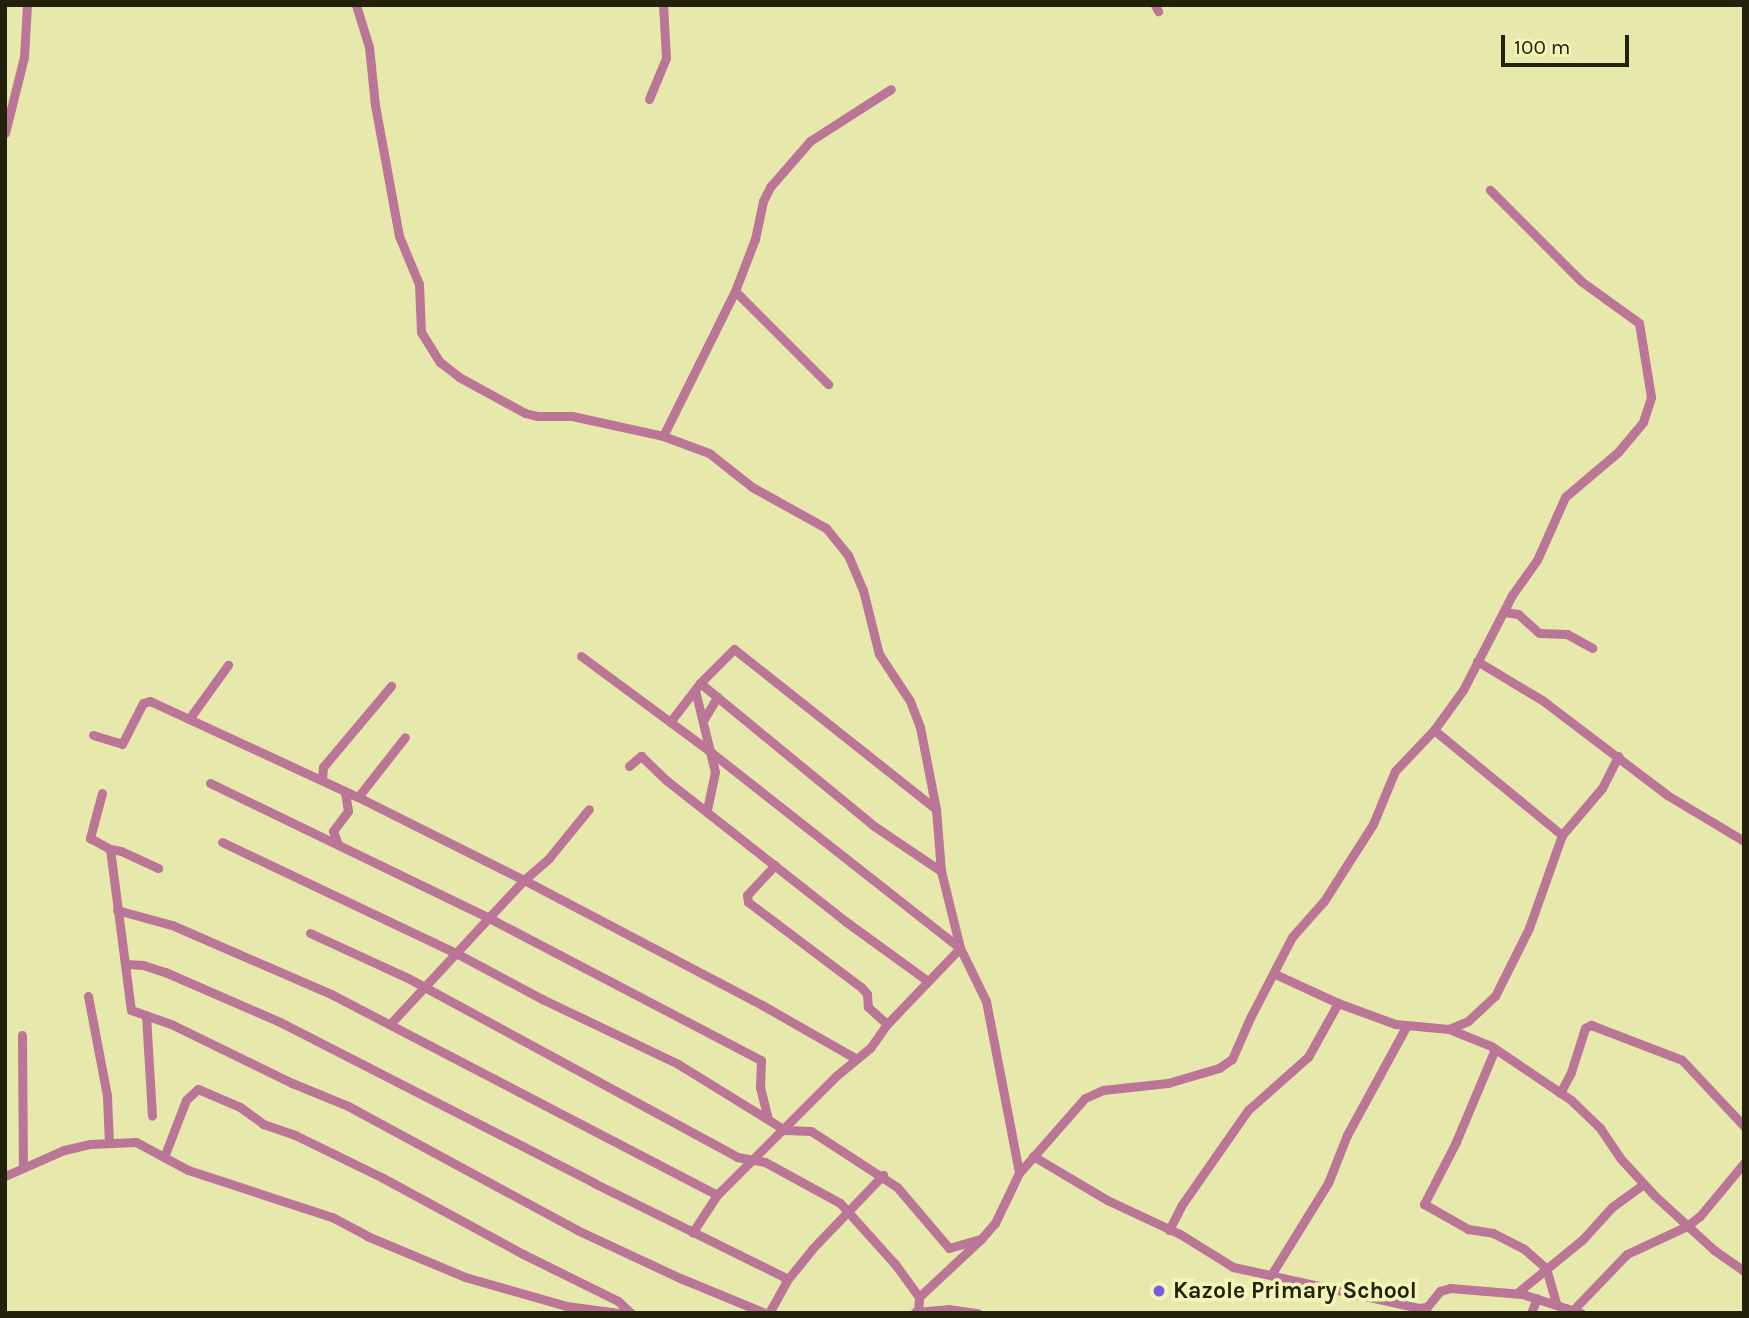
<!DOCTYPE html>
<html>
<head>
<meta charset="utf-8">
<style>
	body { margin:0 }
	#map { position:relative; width:1749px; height:1318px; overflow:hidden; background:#e7e8ab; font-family:Karla,sans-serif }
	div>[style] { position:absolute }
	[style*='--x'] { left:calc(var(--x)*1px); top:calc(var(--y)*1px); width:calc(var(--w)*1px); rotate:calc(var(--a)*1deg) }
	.minor>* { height:9px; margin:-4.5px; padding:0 4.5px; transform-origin:4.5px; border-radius:4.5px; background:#ba7597 }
	.dots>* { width:19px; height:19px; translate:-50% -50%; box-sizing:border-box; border:4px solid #f4f5b8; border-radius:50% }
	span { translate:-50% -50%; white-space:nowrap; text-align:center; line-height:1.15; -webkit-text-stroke:7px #f4f5b8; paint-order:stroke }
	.poi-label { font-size:23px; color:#22220a; font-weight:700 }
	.left { translate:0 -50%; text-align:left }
	.frame { position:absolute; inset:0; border:7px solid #22220a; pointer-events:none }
	.scale { position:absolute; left:1501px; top:35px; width:128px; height:32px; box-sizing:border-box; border:4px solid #22220a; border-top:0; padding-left:9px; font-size:21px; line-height:24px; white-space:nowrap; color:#22220a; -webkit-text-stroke:5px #f4f5b8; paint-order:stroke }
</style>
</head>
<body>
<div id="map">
	<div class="minor">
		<i style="--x:356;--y:5;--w:44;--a:72.8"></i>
		<i style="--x:369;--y:47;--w:58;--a:84.1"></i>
		<i style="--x:375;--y:105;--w:133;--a:79.6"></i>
		<i style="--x:399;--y:236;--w:52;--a:67.4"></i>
		<i style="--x:419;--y:284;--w:48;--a:87.6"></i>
		<i style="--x:421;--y:332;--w:36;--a:58"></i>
		<i style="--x:440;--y:362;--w:24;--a:38"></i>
		<i style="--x:459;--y:377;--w:75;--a:28.6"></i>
		<i style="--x:525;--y:413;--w:12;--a:14"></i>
		<i style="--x:537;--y:416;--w:35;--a:0"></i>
		<i style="--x:572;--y:416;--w:93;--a:12.4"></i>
		<i style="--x:663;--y:436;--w:49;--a:20.3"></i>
		<i style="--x:709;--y:453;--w:55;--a:38.3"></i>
		<i style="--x:752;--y:487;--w:85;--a:29"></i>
		<i style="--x:826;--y:528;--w:35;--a:51"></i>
		<i style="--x:848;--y:555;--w:38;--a:67"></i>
		<i style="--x:863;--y:590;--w:66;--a:76"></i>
		<i style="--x:879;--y:654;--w:56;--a:56.6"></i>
		<i style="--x:910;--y:701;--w:28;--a:69"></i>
		<i style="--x:920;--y:727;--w:84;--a:79"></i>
		<i style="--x:936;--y:809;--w:62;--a:85.4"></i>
		<i style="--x:941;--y:871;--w:79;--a:76.1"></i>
		<i style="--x:960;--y:948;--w:59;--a:63.9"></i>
		<i style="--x:986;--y:1001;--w:175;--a:79.1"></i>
		<i style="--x:1155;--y:5;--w:7;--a:63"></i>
		<i style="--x:649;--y:99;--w:44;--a:-67.5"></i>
		<i style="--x:666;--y:58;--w:53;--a:-93.2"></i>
		<i style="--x:5;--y:133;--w:78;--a:-76"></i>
		<i style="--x:24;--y:57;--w:52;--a:-86.7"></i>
		<i style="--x:735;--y:291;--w:132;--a:45"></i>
		<i style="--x:663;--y:436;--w:162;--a:-63.6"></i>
		<i style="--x:735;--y:291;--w:56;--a:-69"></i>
		<i style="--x:755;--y:239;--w:39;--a:-78"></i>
		<i style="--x:763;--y:201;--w:16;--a:-63"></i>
		<i style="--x:770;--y:187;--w:61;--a:-49"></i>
		<i style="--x:810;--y:141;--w:96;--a:-32.7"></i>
		<i style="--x:1504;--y:612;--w:14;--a:8"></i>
		<i style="--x:1518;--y:614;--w:28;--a:42"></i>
		<i style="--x:1539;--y:633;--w:28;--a:2"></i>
		<i style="--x:1567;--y:634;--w:29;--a:29"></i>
		<i style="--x:581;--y:656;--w:163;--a:36.5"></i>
		<i style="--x:712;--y:753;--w:315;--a:38.2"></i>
		<i style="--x:960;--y:948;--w:105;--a:133.8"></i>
		<i style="--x:887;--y:1024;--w:29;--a:125"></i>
		<i style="--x:870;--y:1048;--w:44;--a:140.5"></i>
		<i style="--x:836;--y:1076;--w:168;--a:135"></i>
		<i style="--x:717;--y:1195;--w:45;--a:123.3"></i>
		<i style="--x:1477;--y:661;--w:76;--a:31"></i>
		<i style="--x:1542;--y:700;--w:157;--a:37.2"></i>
		<i style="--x:1667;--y:795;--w:90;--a:30.9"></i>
		<i style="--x:700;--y:683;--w:225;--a:39.4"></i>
		<i style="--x:874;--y:826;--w:81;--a:33.9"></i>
		<i style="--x:695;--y:690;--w:84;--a:76.3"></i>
		<i style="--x:715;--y:772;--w:39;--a:102"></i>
		<i style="--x:189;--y:719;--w:67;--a:-54.2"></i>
		<i style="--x:704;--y:719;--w:26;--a:-59"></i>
		<i style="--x:670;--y:722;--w:49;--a:-52.4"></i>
		<i style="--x:700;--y:683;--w:48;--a:-45"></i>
		<i style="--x:734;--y:649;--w:258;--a:38.4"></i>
		<i style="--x:1434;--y:730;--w:166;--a:39.4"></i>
		<i style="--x:93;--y:735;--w:30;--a:17"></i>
		<i style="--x:122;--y:744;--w:46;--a:-62.9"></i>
		<i style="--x:143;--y:703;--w:7;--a:-16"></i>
		<i style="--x:150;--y:701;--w:229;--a:24.8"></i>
		<i style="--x:358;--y:797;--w:186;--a:26.6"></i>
		<i style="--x:524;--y:880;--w:269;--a:27.7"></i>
		<i style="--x:762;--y:1005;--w:107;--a:29.7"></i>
		<i style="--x:629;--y:766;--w:16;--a:-40"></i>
		<i style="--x:641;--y:756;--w:35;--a:44"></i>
		<i style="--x:666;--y:780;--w:228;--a:38.2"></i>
		<i style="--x:845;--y:921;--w:102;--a:35.9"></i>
		<i style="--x:322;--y:780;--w:13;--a:-86"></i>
		<i style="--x:323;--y:767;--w:106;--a:-50"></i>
		<i style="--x:210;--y:783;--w:310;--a:25.8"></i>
		<i style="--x:489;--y:918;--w:307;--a:27.6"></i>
		<i style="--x:761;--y:1060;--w:27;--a:92"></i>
		<i style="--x:760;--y:1087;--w:32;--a:76"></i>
		<i style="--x:102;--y:793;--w:47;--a:104.9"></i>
		<i style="--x:90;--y:838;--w:23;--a:29"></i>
		<i style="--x:110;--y:849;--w:11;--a:10"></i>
		<i style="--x:121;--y:851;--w:41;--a:24.7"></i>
		<i style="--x:358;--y:797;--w:76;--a:-51.9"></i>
		<i style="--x:222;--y:842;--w:259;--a:25.4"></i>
		<i style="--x:456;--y:953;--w:98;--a:28.1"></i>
		<i style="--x:542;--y:999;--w:151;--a:25.5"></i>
		<i style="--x:678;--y:1064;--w:126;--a:31.7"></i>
		<i style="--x:785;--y:1130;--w:26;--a:2"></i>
		<i style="--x:811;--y:1131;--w:103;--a:33.1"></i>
		<i style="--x:897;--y:1187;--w:80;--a:49.6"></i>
		<i style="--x:949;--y:1248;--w:33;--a:-16"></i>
		<i style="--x:338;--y:844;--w:14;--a:-111"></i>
		<i style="--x:333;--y:831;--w:25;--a:-53"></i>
		<i style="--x:348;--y:811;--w:20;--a:-99"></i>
		<i style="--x:110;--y:849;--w:162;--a:82.6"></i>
		<i style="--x:131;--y:1010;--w:42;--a:19.3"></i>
		<i style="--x:171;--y:1024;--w:135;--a:26"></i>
		<i style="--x:292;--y:1083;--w:61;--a:22.3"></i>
		<i style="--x:348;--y:1106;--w:260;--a:28.4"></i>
		<i style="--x:577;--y:1230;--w:114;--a:25"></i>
		<i style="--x:680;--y:1278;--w:92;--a:22.4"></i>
		<i style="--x:775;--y:865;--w:41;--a:133"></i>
		<i style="--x:747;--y:895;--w:7;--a:82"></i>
		<i style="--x:748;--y:902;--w:141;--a:37"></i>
		<i style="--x:861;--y:987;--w:9;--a:49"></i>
		<i style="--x:867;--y:994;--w:13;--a:86"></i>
		<i style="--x:868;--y:1007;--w:25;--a:42"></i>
		<i style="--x:117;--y:910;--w:57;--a:15.3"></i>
		<i style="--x:172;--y:925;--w:173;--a:23.5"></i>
		<i style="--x:331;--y:994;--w:435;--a:27.5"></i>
		<i style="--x:310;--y:933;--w:108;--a:24.7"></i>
		<i style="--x:408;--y:978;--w:375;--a:28.5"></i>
		<i style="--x:737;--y:1157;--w:28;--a:10"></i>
		<i style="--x:765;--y:1162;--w:85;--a:28.7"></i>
		<i style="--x:840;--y:1203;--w:82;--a:48"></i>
		<i style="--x:895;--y:1264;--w:41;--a:54"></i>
		<i style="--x:126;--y:964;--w:17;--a:3"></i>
		<i style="--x:143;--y:965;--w:23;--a:18"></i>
		<i style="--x:165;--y:972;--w:125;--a:23.5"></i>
		<i style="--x:280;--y:1022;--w:353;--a:27.1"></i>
		<i style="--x:594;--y:1183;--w:216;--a:26.3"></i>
		<i style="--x:1275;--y:974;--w:69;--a:24.7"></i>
		<i style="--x:1338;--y:1003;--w:61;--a:20.2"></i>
		<i style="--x:1395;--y:1024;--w:54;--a:5.3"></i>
		<i style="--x:1449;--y:1029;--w:45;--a:22"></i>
		<i style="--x:1491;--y:1046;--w:97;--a:34"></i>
		<i style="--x:1571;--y:1100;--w:40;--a:44"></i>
		<i style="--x:1600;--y:1128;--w:37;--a:56"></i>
		<i style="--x:1621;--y:1159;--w:49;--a:47.5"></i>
		<i style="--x:1654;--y:1195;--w:81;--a:42.5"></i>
		<i style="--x:1714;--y:1250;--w:37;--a:35"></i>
		<i style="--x:88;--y:996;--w:102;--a:79.2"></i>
		<i style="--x:107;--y:1096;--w:47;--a:87.6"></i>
		<i style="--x:146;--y:1015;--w:101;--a:86.6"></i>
		<i style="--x:391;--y:1023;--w:195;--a:-47.1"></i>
		<i style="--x:524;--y:880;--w:33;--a:-41"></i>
		<i style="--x:549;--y:858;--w:63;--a:-50.8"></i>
		<i style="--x:1449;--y:1029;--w:21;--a:-23"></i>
		<i style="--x:1468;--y:1021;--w:37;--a:-43"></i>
		<i style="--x:1495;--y:996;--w:76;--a:-63.4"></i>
		<i style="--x:1529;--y:928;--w:99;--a:-70.5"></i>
		<i style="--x:1562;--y:835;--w:62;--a:-49.6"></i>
		<i style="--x:1602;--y:788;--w:36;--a:-63"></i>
		<i style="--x:22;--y:1035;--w:133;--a:89.6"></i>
		<i style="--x:1495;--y:1049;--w:101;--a:112.8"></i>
		<i style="--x:1456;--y:1142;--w:70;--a:117.3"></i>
		<i style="--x:1424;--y:1204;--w:51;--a:29.6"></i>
		<i style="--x:1468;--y:1229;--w:25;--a:9"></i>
		<i style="--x:1493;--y:1233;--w:35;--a:27"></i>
		<i style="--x:1524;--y:1249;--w:29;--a:41"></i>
		<i style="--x:1546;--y:1268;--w:37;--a:74"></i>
		<i style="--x:1560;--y:1093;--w:24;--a:-62"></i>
		<i style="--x:1571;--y:1072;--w:46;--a:-72.3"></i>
		<i style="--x:1585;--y:1028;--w:7;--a:-27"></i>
		<i style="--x:1591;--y:1025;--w:97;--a:21"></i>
		<i style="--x:1682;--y:1060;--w:91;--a:46.8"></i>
		<i style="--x:1033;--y:1156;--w:86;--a:30.7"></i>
		<i style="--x:1107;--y:1200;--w:81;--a:25"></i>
		<i style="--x:1180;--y:1234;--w:62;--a:31.9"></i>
		<i style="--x:1233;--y:1267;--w:190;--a:12.4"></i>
		<i style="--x:1419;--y:1308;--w:8;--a:-7"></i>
		<i style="--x:1427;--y:1307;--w:21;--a:-51"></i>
		<i style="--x:1440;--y:1291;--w:10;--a:-17"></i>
		<i style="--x:1450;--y:1288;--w:72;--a:4.8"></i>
		<i style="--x:1522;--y:1294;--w:62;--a:17.9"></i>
		<i style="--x:164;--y:1157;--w:61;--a:-68.9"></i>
		<i style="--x:186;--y:1100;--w:16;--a:-43"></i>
		<i style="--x:198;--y:1089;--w:46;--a:23.2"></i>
		<i style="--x:240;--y:1107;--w:29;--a:36"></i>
		<i style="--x:263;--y:1124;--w:34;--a:19"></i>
		<i style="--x:295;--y:1135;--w:98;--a:26"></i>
		<i style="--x:383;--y:1178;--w:159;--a:28.5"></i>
		<i style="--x:523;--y:1254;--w:106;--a:26.3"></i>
		<i style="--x:618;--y:1301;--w:18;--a:43"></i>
		<i style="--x:5;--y:1176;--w:64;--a:-23.8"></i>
		<i style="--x:64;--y:1150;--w:27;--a:-13"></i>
		<i style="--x:90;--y:1144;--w:46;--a:-2.5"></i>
		<i style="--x:136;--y:1142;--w:59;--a:28.3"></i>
		<i style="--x:188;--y:1170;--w:151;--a:18.1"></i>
		<i style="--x:332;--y:1217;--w:40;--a:28"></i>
		<i style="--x:367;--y:1236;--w:106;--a:22.7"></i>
		<i style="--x:465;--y:1277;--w:105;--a:16"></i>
		<i style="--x:566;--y:1306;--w:53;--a:7.5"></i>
		<i style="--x:1169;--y:1230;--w:27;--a:-63"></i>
		<i style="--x:1181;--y:1206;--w:117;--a:-55.1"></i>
		<i style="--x:1248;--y:1110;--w:80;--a:-41.5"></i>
		<i style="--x:1308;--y:1057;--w:62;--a:-60.9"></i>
		<i style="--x:1271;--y:1275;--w:108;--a:-58.2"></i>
		<i style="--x:1328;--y:1183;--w:52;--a:-68.4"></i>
		<i style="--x:1347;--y:1135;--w:123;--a:-61.4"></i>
		<i style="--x:1517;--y:1293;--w:85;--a:-39.3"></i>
		<i style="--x:1583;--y:1239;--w:43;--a:-47.8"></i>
		<i style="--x:1612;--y:1207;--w:39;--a:-36"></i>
		<i style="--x:1574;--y:1309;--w:76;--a:-46.1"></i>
		<i style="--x:1627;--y:1254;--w:66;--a:-25"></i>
		<i style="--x:1687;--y:1226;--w:16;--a:-38"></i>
		<i style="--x:1700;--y:1216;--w:69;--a:-50.3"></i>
		<i style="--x:915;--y:1312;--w:33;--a:-5"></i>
		<i style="--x:948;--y:1309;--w:30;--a:8"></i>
		<i style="--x:918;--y:1312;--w:15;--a:-86"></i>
		<i style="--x:919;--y:1297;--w:85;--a:-43.1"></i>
		<i style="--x:981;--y:1239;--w:21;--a:-49"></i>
		<i style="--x:995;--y:1223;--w:55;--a:-64.4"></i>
		<i style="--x:1019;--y:1173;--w:100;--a:-48.7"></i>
		<i style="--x:1085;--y:1098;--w:20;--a:-24"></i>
		<i style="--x:1103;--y:1090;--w:65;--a:-6.1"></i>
		<i style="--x:1168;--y:1083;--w:53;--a:-16.4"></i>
		<i style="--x:1219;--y:1068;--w:16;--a:-35"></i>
		<i style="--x:1232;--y:1059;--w:45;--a:-66.3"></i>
		<i style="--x:1250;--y:1018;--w:91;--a:-62.6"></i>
		<i style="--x:1292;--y:937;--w:48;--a:-48.4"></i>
		<i style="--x:1324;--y:901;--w:91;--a:-57.5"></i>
		<i style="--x:1373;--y:824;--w:57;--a:-67.5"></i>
		<i style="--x:1395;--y:771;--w:57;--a:-46.4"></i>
		<i style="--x:1434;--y:730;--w:49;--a:-54.1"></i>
		<i style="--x:1463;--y:690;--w:107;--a:-62.7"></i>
		<i style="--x:1512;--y:595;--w:43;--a:-54.5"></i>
		<i style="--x:1537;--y:560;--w:69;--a:-66"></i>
		<i style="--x:1565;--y:497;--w:70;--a:-40.3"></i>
		<i style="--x:1618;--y:452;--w:39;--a:-50"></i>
		<i style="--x:1643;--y:422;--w:26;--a:-72"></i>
		<i style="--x:1651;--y:397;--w:75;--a:-99.2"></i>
		<i style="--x:1639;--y:323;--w:72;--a:-144.1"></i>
		<i style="--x:1581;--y:281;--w:129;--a:-135"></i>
		<i style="--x:769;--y:1313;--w:39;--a:-61"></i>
		<i style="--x:788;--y:1279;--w:38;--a:-51"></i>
		<i style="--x:812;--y:1249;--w:103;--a:-46.2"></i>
		<i style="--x:1531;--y:1313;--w:16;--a:-68"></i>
	</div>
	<div class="dots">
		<i style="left:1159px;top:1291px;background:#775ed9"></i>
	</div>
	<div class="poi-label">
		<span class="left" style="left:1173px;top:1291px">Kazole Primary School</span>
	</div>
	<div class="frame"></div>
	<div class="scale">100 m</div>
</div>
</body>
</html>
